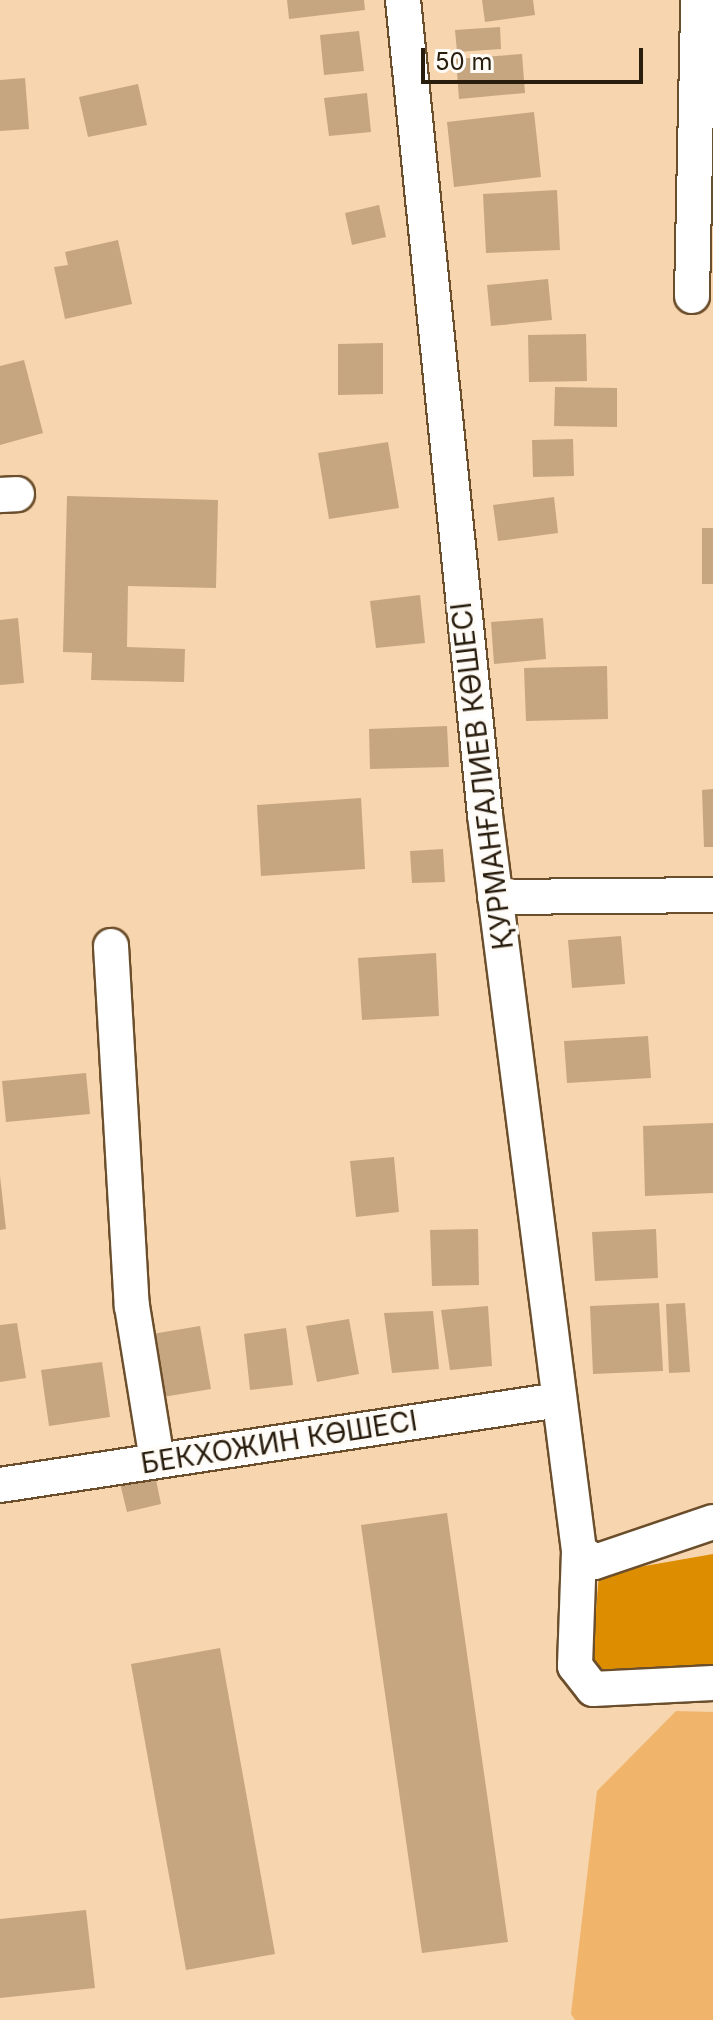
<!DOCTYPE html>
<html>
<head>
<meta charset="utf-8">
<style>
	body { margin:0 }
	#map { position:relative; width:713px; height:2020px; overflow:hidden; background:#f7d5ae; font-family:Inter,sans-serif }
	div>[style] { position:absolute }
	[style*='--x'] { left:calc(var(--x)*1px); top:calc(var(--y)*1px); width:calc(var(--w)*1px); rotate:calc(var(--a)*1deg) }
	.green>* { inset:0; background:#f0b46b }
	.forest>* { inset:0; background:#dd8e00 }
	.building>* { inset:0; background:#c6a680 }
	.roads { filter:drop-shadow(2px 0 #6b4e2b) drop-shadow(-2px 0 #6b4e2b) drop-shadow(0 2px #6b4e2b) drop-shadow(0 -2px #6b4e2b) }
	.minor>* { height:34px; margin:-17px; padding:0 17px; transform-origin:17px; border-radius:17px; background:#fff }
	span { translate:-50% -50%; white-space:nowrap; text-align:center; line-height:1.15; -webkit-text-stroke:7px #fffcf8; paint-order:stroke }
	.street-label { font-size:28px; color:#291d0e }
	.scale { position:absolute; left:421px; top:48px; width:222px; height:36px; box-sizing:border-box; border:4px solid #291d0e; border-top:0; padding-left:10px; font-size:24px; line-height:28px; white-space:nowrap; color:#291d0e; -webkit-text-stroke:6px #fffcf8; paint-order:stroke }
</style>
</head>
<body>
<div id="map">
	<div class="green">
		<i style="clip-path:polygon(676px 1711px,713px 1712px,713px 2020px,575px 2020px,571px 2014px,597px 1791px)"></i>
	</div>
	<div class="forest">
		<i style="clip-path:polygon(713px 1554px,713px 1667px,600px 1675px,592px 1659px,599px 1574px)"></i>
	</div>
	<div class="building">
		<i style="clip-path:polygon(287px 0,364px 0,365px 10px,289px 19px)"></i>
		<i style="clip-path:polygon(482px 0,533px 0,535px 15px,485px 22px)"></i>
		<i style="clip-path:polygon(500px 27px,501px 49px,457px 52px,455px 30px)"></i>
		<i style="clip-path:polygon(359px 31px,364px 71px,324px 75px,320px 35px)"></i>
		<i style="clip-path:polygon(522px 54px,525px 93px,459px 99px,456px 59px)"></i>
		<i style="clip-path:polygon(25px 78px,29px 129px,0 131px,0 80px)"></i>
		<i style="clip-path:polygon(138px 84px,147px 125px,88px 137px,79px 97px)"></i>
		<i style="clip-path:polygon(367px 93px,371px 132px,329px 136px,324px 98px)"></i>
		<i style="clip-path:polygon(534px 112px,541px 177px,454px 187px,447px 122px)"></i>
		<i style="clip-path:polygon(557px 190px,560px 250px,486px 253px,483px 194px)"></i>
		<i style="clip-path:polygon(379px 205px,386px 237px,352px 245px,345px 213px)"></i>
		<i style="clip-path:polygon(118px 240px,132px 304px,65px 319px,54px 267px,68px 265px,65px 252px)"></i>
		<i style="clip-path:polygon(548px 279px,552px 320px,491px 326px,487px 285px)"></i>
		<i style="clip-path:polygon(586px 334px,587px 381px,529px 382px,528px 335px)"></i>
		<i style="clip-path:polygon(383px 343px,383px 394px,338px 395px,338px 344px)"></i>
		<i style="clip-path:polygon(24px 360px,43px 433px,0 445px,0 366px)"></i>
		<i style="clip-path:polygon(555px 387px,617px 388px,617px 427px,554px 426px)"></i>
		<i style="clip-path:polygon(573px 439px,574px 476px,533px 477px,532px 440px)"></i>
		<i style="clip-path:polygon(388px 442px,399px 508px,329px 519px,318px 453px)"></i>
		<i style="clip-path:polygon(67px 496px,218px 500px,216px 588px,128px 586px,127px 647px,185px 649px,184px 682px,91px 680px,92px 653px,63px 652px)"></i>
		<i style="clip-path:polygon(554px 497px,558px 533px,498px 541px,493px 505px)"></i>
		<i style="clip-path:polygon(702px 528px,713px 528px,713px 584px,702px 584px)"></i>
		<i style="clip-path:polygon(420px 595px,425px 643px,376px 648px,370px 601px)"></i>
		<i style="clip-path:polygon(18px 618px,24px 683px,0 685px,0 620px)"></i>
		<i style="clip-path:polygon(543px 618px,546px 659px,494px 664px,491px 622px)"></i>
		<i style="clip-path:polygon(607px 666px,608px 719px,526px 721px,524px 668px)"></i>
		<i style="clip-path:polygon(447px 726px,449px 767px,370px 769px,369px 729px)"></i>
		<i style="clip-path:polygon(713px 789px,713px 847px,704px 847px,702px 790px)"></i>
		<i style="clip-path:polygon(361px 798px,365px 869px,261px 876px,257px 805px)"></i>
		<i style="clip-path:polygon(443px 849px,445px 882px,412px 883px,410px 851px)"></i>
		<i style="clip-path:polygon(621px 936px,625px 984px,572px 988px,568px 940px)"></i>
		<i style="clip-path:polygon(436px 953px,439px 1016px,362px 1020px,358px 958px)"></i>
		<i style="clip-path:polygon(648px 1036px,651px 1078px,567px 1083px,564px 1041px)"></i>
		<i style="clip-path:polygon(86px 1073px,90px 1114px,6px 1122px,2px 1081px)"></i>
		<i style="clip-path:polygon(713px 1123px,713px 1193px,645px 1196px,643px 1126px)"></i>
		<i style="clip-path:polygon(394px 1157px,399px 1212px,356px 1217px,350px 1161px)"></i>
		<i style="clip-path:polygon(0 1176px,6px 1229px,0 1230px)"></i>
		<i style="clip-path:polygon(478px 1229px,479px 1285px,432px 1286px,430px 1230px)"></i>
		<i style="clip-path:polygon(656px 1229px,658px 1278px,595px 1281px,592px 1232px)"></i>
		<i style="clip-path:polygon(659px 1303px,663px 1371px,593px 1374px,590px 1306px)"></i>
		<i style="clip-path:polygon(685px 1303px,690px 1372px,669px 1373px,666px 1304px)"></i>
		<i style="clip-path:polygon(488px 1306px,492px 1366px,450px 1370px,441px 1310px)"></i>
		<i style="clip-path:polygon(433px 1311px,439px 1369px,392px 1373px,384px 1313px)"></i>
		<i style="clip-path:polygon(349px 1319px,359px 1374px,317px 1382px,306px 1326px)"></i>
		<i style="clip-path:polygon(17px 1323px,26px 1378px,0 1382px,0 1325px)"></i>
		<i style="clip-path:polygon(200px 1326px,211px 1389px,163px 1397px,152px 1334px)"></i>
		<i style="clip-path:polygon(286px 1328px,293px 1385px,250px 1390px,244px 1334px)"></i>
		<i style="clip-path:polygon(102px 1362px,110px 1417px,49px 1426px,41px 1370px)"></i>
		<i style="clip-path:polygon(154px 1470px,161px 1504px,127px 1512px,118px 1475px)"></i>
		<i style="clip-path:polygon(447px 1513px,508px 1942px,422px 1953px,361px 1525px)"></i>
		<i style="clip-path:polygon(220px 1648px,275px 1954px,186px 1970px,131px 1664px)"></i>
		<i style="clip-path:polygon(86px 1910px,95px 1988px,0 1998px,0 1919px)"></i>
	</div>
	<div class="roads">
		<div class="minor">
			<i style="--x:403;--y:0;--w:819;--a:84.25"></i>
			<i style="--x:485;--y:815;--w:742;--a:82.72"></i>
			<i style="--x:579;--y:1551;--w:115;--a:92"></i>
			<i style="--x:575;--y:1666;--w:29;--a:52"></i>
			<i style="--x:593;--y:1689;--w:120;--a:-2.9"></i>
			<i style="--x:692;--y:296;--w:296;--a:-88.8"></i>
			<i style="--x:0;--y:495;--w:17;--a:-3"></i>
			<i style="--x:495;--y:897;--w:218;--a:-0.5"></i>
			<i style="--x:111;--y:946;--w:361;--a:86.7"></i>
			<i style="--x:132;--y:1306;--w:156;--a:80.8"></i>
			<i style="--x:0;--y:1485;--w:565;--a:-8.65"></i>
			<i style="--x:579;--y:1551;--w:19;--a:35"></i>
			<i style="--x:595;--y:1562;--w:125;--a:-18.7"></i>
		</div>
	</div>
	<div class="street-label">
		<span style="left:482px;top:776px;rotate:-97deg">ҚУРМАНҒАЛИЕВ КӨШЕСІ</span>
		<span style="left:279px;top:1442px;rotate:-9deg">БЕКХОЖИН КӨШЕСІ</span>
	</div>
	<div class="scale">50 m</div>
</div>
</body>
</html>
